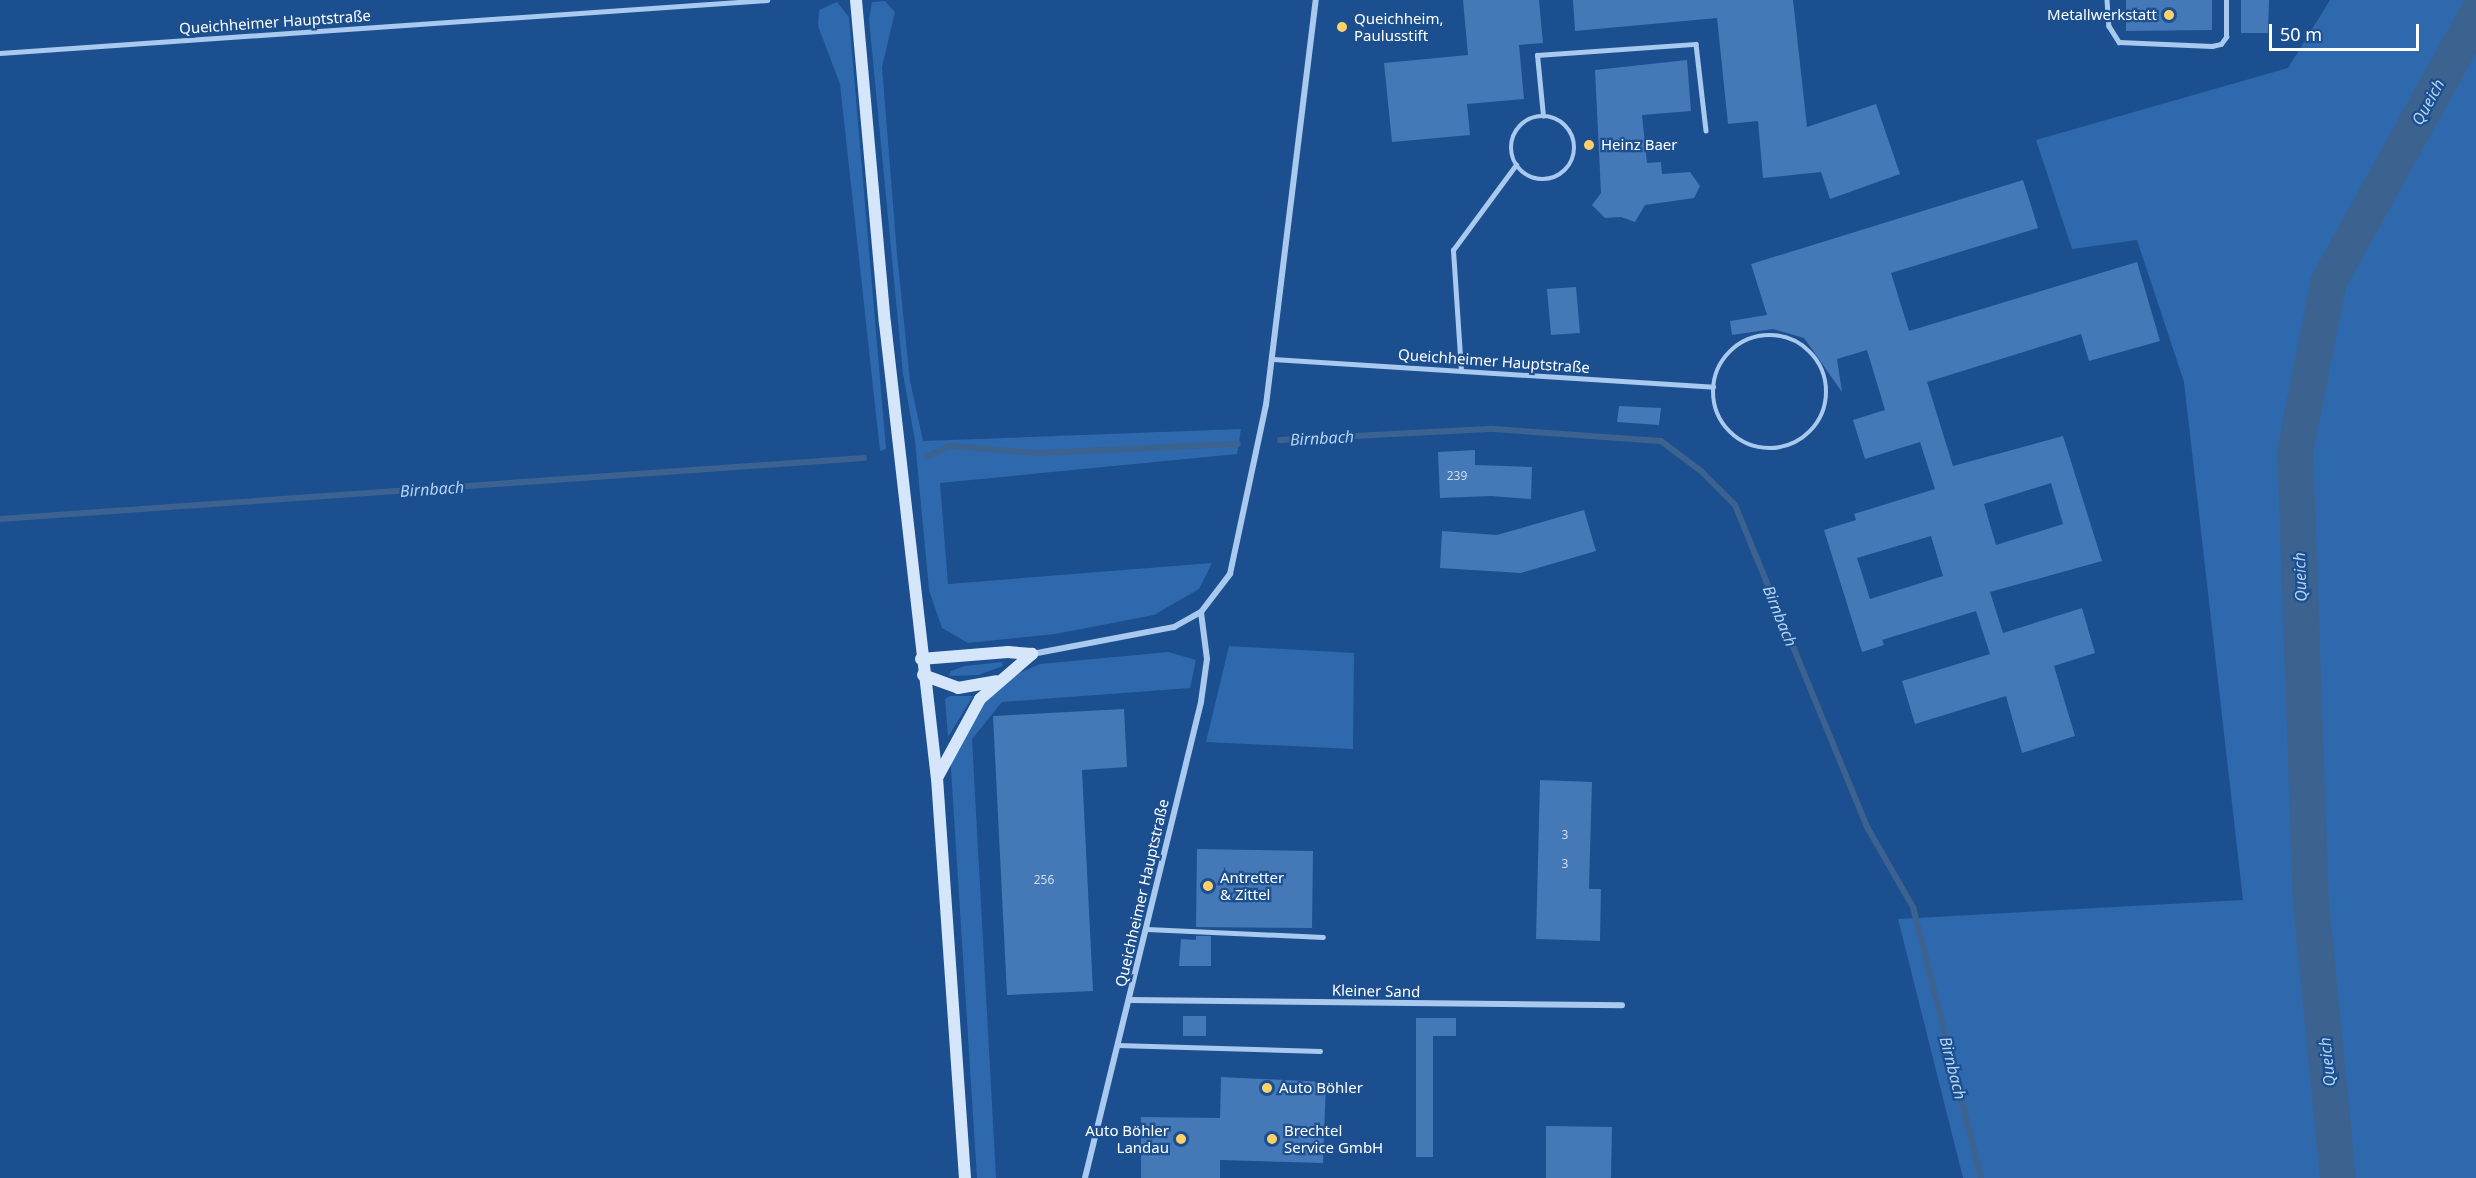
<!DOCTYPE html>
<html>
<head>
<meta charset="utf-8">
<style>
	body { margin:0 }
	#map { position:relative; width:2476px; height:1178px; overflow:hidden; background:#1b4f8f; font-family:"Noto Sans",sans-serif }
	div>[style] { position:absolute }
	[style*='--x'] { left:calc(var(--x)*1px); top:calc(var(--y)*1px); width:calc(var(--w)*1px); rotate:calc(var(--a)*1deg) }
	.green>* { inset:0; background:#2e69ad }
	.stream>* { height:6px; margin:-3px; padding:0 3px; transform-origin:3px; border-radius:3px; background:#3c6290 }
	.river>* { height:36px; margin:-18px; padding:0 18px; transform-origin:18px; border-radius:18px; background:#3c6290 }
	.building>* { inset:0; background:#4478b7 }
	.service>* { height:4.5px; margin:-2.25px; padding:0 2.25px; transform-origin:2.25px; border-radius:2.25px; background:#a9c9ee }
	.service>.ring { margin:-2.25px; padding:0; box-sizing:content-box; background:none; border:4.5px solid #a9c9ee; border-radius:50% }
	.minor>* { height:6px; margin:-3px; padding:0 3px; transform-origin:3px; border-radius:3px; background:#a9c9ee }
	.secondary>* { height:12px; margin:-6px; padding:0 6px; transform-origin:6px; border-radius:6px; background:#d6e6fa }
	.dots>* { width:16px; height:16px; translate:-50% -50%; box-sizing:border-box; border:3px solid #1b4f8f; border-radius:50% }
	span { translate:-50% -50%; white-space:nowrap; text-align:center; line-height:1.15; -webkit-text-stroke:4.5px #1b4f8f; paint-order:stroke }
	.number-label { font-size:12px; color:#d0dded }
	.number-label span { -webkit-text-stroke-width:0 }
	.poi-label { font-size:15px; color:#fff }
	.right { translate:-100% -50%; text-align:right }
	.left { translate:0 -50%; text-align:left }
	.street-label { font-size:15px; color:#fff }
	.water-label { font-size:16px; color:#b5d3f5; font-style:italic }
	.scale { position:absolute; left:2269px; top:24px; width:150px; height:27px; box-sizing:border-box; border:3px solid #fff; border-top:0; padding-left:8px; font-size:18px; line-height:21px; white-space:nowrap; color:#fff; -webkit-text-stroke:4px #1b4f8f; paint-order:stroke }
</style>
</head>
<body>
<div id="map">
	<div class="green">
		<i style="clip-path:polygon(2330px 0,2476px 0,2476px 1178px,1963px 1178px,1898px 919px,2243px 900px,2184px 382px,2137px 240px,2072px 249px,2036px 140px,2288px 68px)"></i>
		<i style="clip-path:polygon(885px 1px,895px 12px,882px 67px,897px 254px,910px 381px,923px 441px,1241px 429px,1237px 454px,940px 483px,948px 584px,1212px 563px,1199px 589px,1154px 615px,1055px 634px,968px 643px,942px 628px,929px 590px,915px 441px,903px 374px,869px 19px,872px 2px)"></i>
		<i style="clip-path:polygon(837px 2px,849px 17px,886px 449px,880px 451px,840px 84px,818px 26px,819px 10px)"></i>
		<i style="clip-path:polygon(1229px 646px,1354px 653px,1353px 749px,1206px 742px)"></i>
		<i style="clip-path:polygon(1168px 652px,1196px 660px,1190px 688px,1002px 702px,972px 739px,996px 1178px,977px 1178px,950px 754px,985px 701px,1010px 677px,1040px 664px)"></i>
		<i style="clip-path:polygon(1002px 662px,1003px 666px,978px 675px,949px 676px,951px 671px,965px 666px)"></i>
		<i style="clip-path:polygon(950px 696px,973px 696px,948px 737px,945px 699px)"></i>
	</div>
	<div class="stream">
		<i style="--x:1280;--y:440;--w:213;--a:-3"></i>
		<i style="--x:1493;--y:429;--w:168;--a:4.1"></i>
		<i style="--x:1661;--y:441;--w:50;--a:36.9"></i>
		<i style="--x:1701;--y:471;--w:48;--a:45"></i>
		<i style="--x:1735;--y:505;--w:346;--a:67.7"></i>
		<i style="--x:1866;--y:825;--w:95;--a:60.2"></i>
		<i style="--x:1913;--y:907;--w:279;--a:75.9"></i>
		<i style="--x:927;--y:457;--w:25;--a:-26"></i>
		<i style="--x:950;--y:446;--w:87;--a:4.6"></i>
		<i style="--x:1037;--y:453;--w:201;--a:-2.6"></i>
		<i style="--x:0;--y:519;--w:866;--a:-4.04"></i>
	</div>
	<div class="river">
		<i style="--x:2338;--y:1178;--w:275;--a:-95.6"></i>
		<i style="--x:2311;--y:904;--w:452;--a:-92"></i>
		<i style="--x:2295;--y:452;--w:174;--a:-78.8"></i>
		<i style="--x:2329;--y:281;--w:303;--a:-61"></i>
	</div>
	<div class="building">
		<i style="clip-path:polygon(1463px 0,1539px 0,1543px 43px,1519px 45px,1524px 99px,1467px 104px,1470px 135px,1392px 142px,1384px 63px,1468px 55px)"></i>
		<i style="clip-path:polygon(1573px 0,1793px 0,1807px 127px,1876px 104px,1900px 174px,1830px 199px,1821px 172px,1763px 178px,1758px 121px,1728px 124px,1717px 18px,1575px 31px)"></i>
		<i style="clip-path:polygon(2126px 0,2212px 0,2212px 30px,2126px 31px)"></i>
		<i style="clip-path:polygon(2241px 0,2269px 0,2268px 33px,2241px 33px)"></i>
		<i style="clip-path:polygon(1687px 60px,1691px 111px,1642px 115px,1647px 163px,1661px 162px,1662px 174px,1690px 172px,1700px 186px,1694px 198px,1645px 205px,1635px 222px,1621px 217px,1605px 218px,1592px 205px,1601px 193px,1595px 70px)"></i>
		<i style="clip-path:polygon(evenodd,2023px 180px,2038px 228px,1891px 273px,1909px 331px,2137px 262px,2160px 341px,2089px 361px,2081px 334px,1927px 382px,1953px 466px,2063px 436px,2102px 561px,1990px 592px,2003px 633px,2082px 608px,2095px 653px,2054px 666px,2075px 736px,2022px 753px,2006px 696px,1915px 724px,1902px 681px,1990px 654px,1976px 611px,1882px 640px,1884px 645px,1862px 652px,1824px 530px,1856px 520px,1854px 514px,1935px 489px,1920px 442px,1865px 459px,1853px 420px,1885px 410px,1867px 350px,1837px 359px,1842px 392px,1804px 338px,1773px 329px,1732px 335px,1730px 321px,1767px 315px,1751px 264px,2023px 180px,2051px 483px,2063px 524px,1996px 545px,1984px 504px,2051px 483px,2023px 180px,1931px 536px,1943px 576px,1870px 599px,1857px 558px,1931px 536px)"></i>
		<i style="clip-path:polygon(1576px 287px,1580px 333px,1551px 335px,1547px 289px)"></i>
		<i style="clip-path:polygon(1619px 406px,1661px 408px,1659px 425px,1617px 422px)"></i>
		<i style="clip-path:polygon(1475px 450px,1475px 465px,1532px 467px,1531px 499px,1491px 496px,1440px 498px,1438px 452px)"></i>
		<i style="clip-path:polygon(1584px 510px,1596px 551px,1521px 573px,1440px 568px,1442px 531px,1497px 535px)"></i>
		<i style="clip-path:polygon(1124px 709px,1127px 767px,1082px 770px,1093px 991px,1007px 995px,993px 716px)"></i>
		<i style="clip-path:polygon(1540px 780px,1592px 782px,1589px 889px,1601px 889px,1600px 941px,1536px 939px)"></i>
		<i style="clip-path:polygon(1197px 849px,1313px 851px,1312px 928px,1196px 927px)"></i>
		<i style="clip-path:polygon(1196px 936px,1211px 936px,1211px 966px,1179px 966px,1181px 939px,1196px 940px)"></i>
		<i style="clip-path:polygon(1183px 1016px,1206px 1016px,1206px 1036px,1183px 1036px)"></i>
		<i style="clip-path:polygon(1416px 1018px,1456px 1018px,1456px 1036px,1433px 1036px,1433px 1157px,1416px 1157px)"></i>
		<i style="clip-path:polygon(1221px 1077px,1326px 1082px,1323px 1163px,1220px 1160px,1220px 1178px,1141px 1178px,1141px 1117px,1220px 1118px)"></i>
		<i style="clip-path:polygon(1546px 1126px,1612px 1127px,1611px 1178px,1546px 1178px)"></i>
	</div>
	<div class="service">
		<i style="--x:2107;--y:0;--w:26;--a:86"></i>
		<i style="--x:2109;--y:26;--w:19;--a:58"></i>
		<i style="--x:2119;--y:42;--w:93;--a:2.5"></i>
		<i style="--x:2212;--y:46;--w:9;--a:-13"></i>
		<i style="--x:2221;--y:44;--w:9;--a:-54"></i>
		<i style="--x:2226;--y:37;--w:37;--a:-90"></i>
		<i style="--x:0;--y:53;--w:769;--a:-3.95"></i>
		<i style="--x:1543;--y:116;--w:61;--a:-95.6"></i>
		<i style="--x:1537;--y:55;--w:159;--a:-4"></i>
		<i style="--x:1696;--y:44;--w:87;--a:83.4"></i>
		<i class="ring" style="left:1511px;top:116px;width:59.5px;height:59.5px"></i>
		<i class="ring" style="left:1713px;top:335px;width:109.5px;height:109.5px"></i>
		<i style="--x:1273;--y:359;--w:441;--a:3.6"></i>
		<i style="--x:1461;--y:371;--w:121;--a:-93.8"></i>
		<i style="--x:1453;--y:250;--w:106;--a:-53.5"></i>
		<i style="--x:1147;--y:929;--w:176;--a:2.6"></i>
		<i style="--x:1117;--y:1045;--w:203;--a:1.7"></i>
	</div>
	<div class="minor">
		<i style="--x:1032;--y:654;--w:145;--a:-10.8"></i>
		<i style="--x:1174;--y:627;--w:31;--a:-29"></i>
		<i style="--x:1201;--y:612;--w:48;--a:-52.7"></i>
		<i style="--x:1230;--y:574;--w:173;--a:-78"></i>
		<i style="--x:1266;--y:405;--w:408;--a:-83"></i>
		<i style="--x:1129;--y:1000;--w:493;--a:0.6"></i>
		<i style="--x:1085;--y:1178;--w:490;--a:-76.3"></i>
		<i style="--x:1201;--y:702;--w:43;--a:-82.1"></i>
		<i style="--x:1207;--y:659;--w:47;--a:-97.3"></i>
	</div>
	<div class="secondary">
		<i style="--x:856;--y:0;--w:324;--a:84.9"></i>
		<i style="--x:885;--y:323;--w:458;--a:83.5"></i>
		<i style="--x:937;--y:778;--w:401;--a:86"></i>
		<i style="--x:921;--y:659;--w:87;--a:-4.6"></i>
		<i style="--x:1008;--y:652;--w:24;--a:5"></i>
		<i style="--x:923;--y:675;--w:37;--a:20"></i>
		<i style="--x:958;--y:688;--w:39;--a:-10"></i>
		<i style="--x:937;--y:778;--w:90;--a:-61.4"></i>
		<i style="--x:980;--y:699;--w:69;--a:-40.9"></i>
	</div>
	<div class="dots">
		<i style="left:2169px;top:15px;background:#ffd166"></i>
		<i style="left:1342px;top:27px;background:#ffd166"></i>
		<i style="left:1589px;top:145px;background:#ffd166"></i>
		<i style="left:1208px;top:886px;background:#ffd166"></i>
		<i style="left:1267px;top:1088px;background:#ffd166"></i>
		<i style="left:1181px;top:1139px;background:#ffd166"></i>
		<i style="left:1272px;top:1139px;background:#ffd166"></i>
	</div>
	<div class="number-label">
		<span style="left:1457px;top:476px">239</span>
		<span style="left:1565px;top:835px">3</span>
		<span style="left:1565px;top:864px">3</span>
		<span style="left:1044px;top:880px">256</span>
	</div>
	<div class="poi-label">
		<span class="right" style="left:2157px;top:15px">Metallwerkstatt</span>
		<span class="left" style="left:1354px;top:27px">Queichheim,<br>Paulusstift</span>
		<span class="left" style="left:1601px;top:145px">Heinz Baer</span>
		<span class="left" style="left:1220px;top:886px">Antretter<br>&amp; Zittel</span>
		<span class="left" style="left:1279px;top:1088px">Auto Böhler</span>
		<span class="right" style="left:1169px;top:1139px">Auto Böhler<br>Landau</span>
		<span class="left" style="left:1284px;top:1139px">Brechtel<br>Service GmbH</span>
	</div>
	<div class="street-label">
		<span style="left:275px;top:22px;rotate:-4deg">Queichheimer Hauptstraße</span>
		<span style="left:1494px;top:361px;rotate:4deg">Queichheimer Hauptstraße</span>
		<span style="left:1142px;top:893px;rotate:-77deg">Queichheimer Hauptstraße</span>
		<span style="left:1376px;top:991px;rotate:1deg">Kleiner Sand</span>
	</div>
	<div class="water-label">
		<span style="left:2428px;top:102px;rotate:-61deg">Queich</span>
		<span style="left:1322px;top:438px;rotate:-3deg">Birnbach</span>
		<span style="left:432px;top:489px;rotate:-4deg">Birnbach</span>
		<span style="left:2300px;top:577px;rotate:-92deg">Queich</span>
		<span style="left:1780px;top:616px;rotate:68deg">Birnbach</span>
		<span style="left:2327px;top:1062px;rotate:-96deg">Queich</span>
		<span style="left:1953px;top:1068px;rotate:76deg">Birnbach</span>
	</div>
	<div class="scale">50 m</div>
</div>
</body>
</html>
